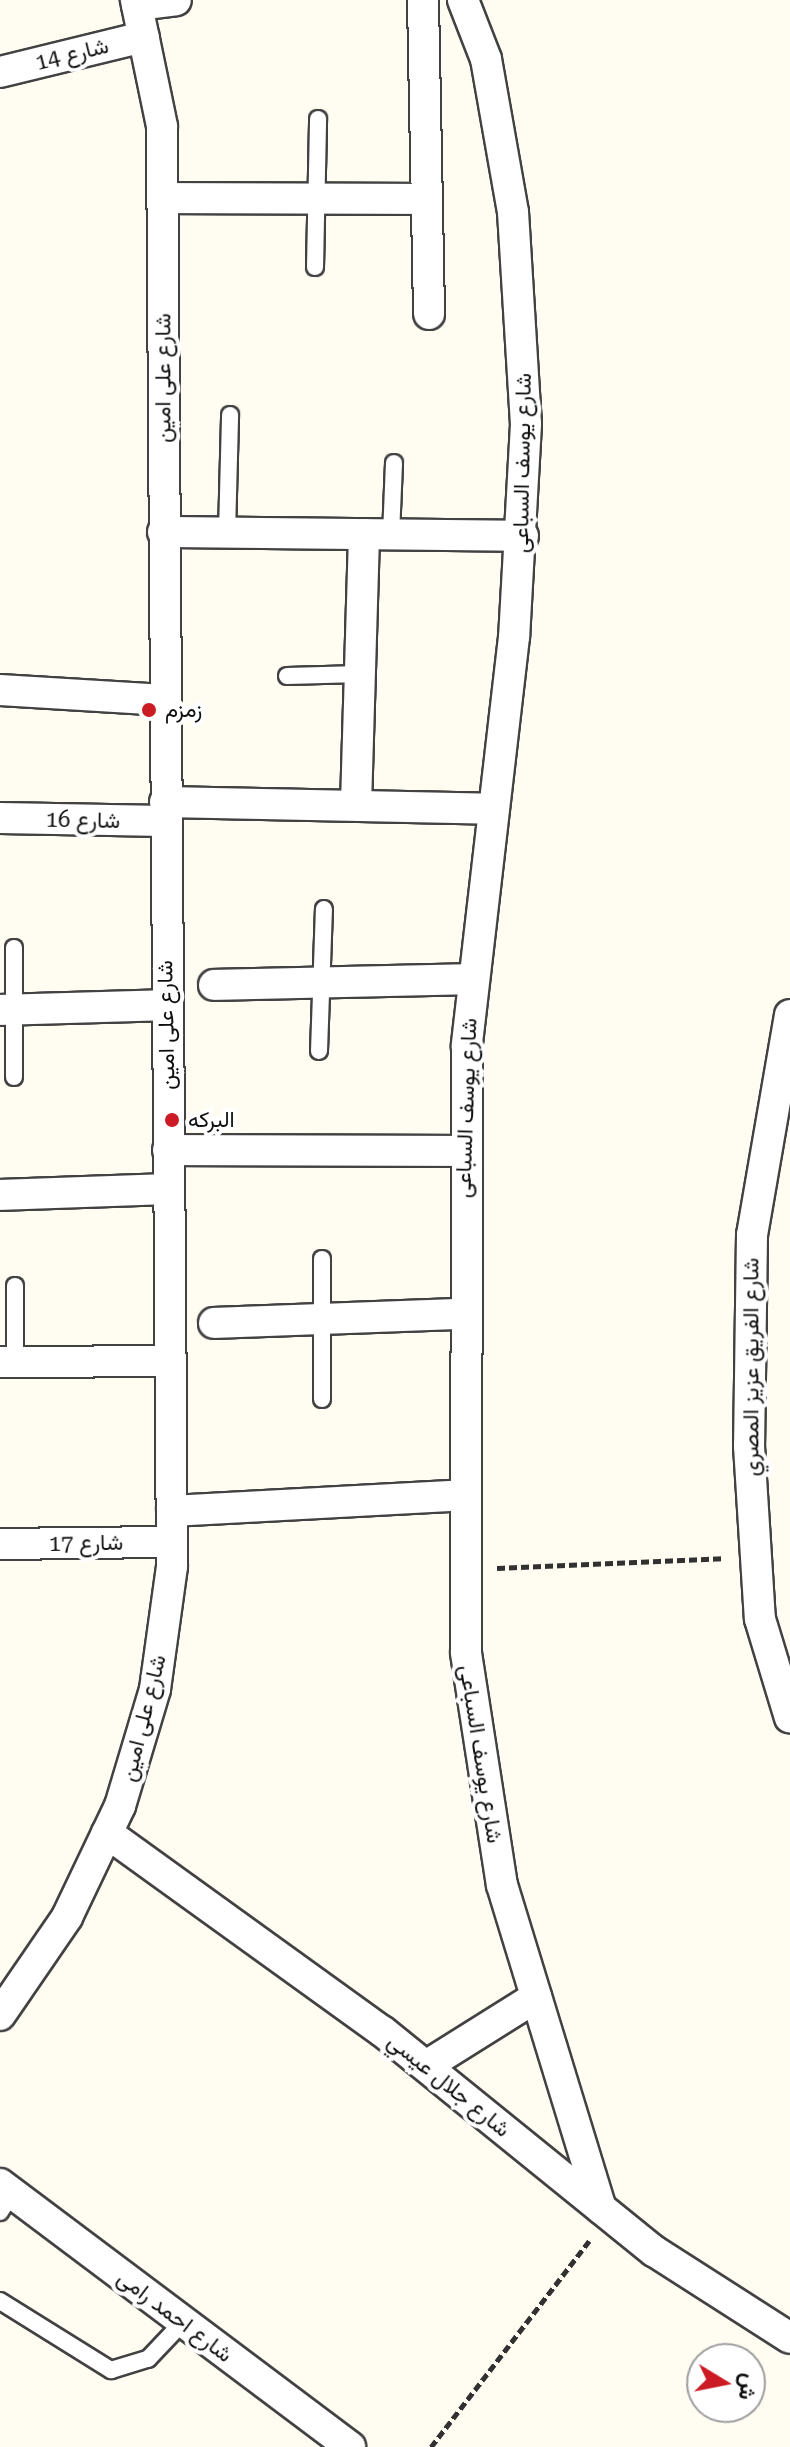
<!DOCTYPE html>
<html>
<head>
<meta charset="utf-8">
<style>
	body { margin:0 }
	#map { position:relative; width:790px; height:2447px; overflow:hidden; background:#fffcf2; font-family:"Roboto Serif",Vazirmatn,serif }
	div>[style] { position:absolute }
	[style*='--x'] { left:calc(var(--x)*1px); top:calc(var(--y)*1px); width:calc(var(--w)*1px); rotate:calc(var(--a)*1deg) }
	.path>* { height:5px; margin-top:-2.5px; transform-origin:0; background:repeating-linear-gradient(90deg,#313131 0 8px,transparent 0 12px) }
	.roads { filter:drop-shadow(2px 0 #424242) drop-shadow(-2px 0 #424242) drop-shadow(0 2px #424242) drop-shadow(0 -2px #424242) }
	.lane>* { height:16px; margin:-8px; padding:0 8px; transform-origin:8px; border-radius:8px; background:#fff }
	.street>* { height:30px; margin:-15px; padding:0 15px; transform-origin:15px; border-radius:15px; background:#fff }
	.dots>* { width:22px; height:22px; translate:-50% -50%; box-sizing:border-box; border:4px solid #fff; border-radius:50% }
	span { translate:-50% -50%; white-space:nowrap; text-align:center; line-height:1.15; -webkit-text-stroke:8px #fff; paint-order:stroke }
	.street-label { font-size:22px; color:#0f0f0f }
	.poi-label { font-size:22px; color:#0f0f0f }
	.left { translate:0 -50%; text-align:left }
	.north { position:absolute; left:686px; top:2343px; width:80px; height:80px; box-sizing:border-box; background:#fff; border:2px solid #9f9f9f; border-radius:50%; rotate:100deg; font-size:22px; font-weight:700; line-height:32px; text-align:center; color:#0f0f0f }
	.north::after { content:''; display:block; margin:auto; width:28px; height:36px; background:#cb1b24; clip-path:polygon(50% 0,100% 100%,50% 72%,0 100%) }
</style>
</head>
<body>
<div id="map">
	<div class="path">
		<i style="--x:497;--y:1568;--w:226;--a:-2.5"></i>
		<i style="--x:431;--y:2447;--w:260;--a:-52.5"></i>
	</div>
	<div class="roads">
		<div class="lane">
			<i style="--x:315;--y:267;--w:148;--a:-88.8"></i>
			<i style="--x:227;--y:533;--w:118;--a:-88.5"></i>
			<i style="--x:391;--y:535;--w:72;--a:-87.6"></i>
			<i style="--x:287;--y:676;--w:73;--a:-1.6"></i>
			<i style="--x:14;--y:948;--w:129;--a:90"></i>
			<i style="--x:319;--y:1051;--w:142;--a:-88"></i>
			<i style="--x:15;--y:1362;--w:76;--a:-90"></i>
			<i style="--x:322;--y:1399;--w:140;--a:-90"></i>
			<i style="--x:0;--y:2212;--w:22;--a:-58"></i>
			<i style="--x:0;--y:2301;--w:131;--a:31.9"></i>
			<i style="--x:111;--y:2370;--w:39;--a:-17"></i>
			<i style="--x:148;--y:2359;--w:51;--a:-46.6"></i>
		</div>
		<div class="street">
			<i style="--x:423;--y:0;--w:314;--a:88.9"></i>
			<i style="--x:463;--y:0;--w:63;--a:68.7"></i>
			<i style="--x:486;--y:59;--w:155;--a:80"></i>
			<i style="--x:513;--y:212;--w:212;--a:86.5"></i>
			<i style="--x:526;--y:424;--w:213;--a:93.2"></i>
			<i style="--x:514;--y:637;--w:412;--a:96.6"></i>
			<i style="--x:467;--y:1046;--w:607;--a:90.09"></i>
			<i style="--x:466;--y:1653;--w:235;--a:81.2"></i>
			<i style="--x:502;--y:1885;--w:338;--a:73"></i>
			<i style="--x:137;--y:5;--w:39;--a:-7"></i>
			<i style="--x:0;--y:72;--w:148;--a:-13.7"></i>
			<i style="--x:163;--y:198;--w:263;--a:0.2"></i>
			<i style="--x:163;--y:532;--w:360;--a:0.6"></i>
			<i style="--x:0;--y:690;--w:165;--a:3.5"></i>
			<i style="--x:165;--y:802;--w:327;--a:1.2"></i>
			<i style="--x:356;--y:805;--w:271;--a:-88.3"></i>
			<i style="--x:0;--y:818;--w:165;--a:1"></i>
			<i style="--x:214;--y:985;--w:259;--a:-1.3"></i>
			<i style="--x:0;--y:1010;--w:165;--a:-1.7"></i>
			<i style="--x:790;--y:1015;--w:223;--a:99.8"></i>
			<i style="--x:752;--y:1235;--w:211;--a:90.8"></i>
			<i style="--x:749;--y:1446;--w:173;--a:86.4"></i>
			<i style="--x:760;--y:1619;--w:103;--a:73.1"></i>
			<i style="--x:168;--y:1150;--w:296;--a:0.2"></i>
			<i style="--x:0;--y:1195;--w:168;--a:-2"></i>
			<i style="--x:214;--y:1323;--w:248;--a:-2.1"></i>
			<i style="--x:0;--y:1362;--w:170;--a:-0.3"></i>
			<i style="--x:172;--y:1511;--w:291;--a:-3.1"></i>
			<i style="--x:0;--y:1544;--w:172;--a:-0.7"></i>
			<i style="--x:107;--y:1833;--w:339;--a:35.8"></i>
			<i style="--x:382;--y:2031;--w:350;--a:39"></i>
			<i style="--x:654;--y:2251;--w:161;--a:32.6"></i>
			<i style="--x:0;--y:2015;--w:119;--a:-55.6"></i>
			<i style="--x:67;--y:1917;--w:123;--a:-64.5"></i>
			<i style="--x:120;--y:1806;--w:122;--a:-73.3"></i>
			<i style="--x:155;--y:1689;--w:123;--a:-82.1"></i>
			<i style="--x:172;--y:1567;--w:1441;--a:-90.4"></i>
			<i style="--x:162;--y:126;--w:129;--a:-101.7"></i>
			<i style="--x:426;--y:2066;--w:130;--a:-32.1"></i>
			<i style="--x:0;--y:2184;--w:438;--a:36.9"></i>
		</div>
	</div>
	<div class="dots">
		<i style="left:149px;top:710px;background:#cb1b24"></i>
		<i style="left:172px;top:1120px;background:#cb1b24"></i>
	</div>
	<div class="street-label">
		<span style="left:72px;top:54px;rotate:-14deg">شارع 14</span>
		<span style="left:163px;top:378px;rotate:-90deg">شارع على امين</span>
		<span style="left:522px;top:463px;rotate:-89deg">شارع يوسف السباعى</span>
		<span style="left:83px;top:820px;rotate:1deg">شارع 16</span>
		<span style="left:166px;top:1025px;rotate:-91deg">شارع على امين</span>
		<span style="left:466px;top:1108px;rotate:-88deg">شارع يوسف السباعى</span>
		<span style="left:751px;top:1367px;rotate:-90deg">شارع الفريق عزيز المصري</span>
		<span style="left:86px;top:1543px;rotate:-1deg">شارع 17</span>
		<span style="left:143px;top:1718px;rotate:-76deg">شارع على امين</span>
		<span style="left:481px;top:1754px;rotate:81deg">شارع يوسف السباعى</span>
		<span style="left:449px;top:2085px;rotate:39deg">شارع جلال عيسي</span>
		<span style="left:175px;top:2316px;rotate:37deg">شارع احمد رامى</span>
	</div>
	<div class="poi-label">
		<span class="left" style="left:165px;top:710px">زمزم</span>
		<span class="left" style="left:188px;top:1120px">البركه</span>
	</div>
	<div class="north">ش</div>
</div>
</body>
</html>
